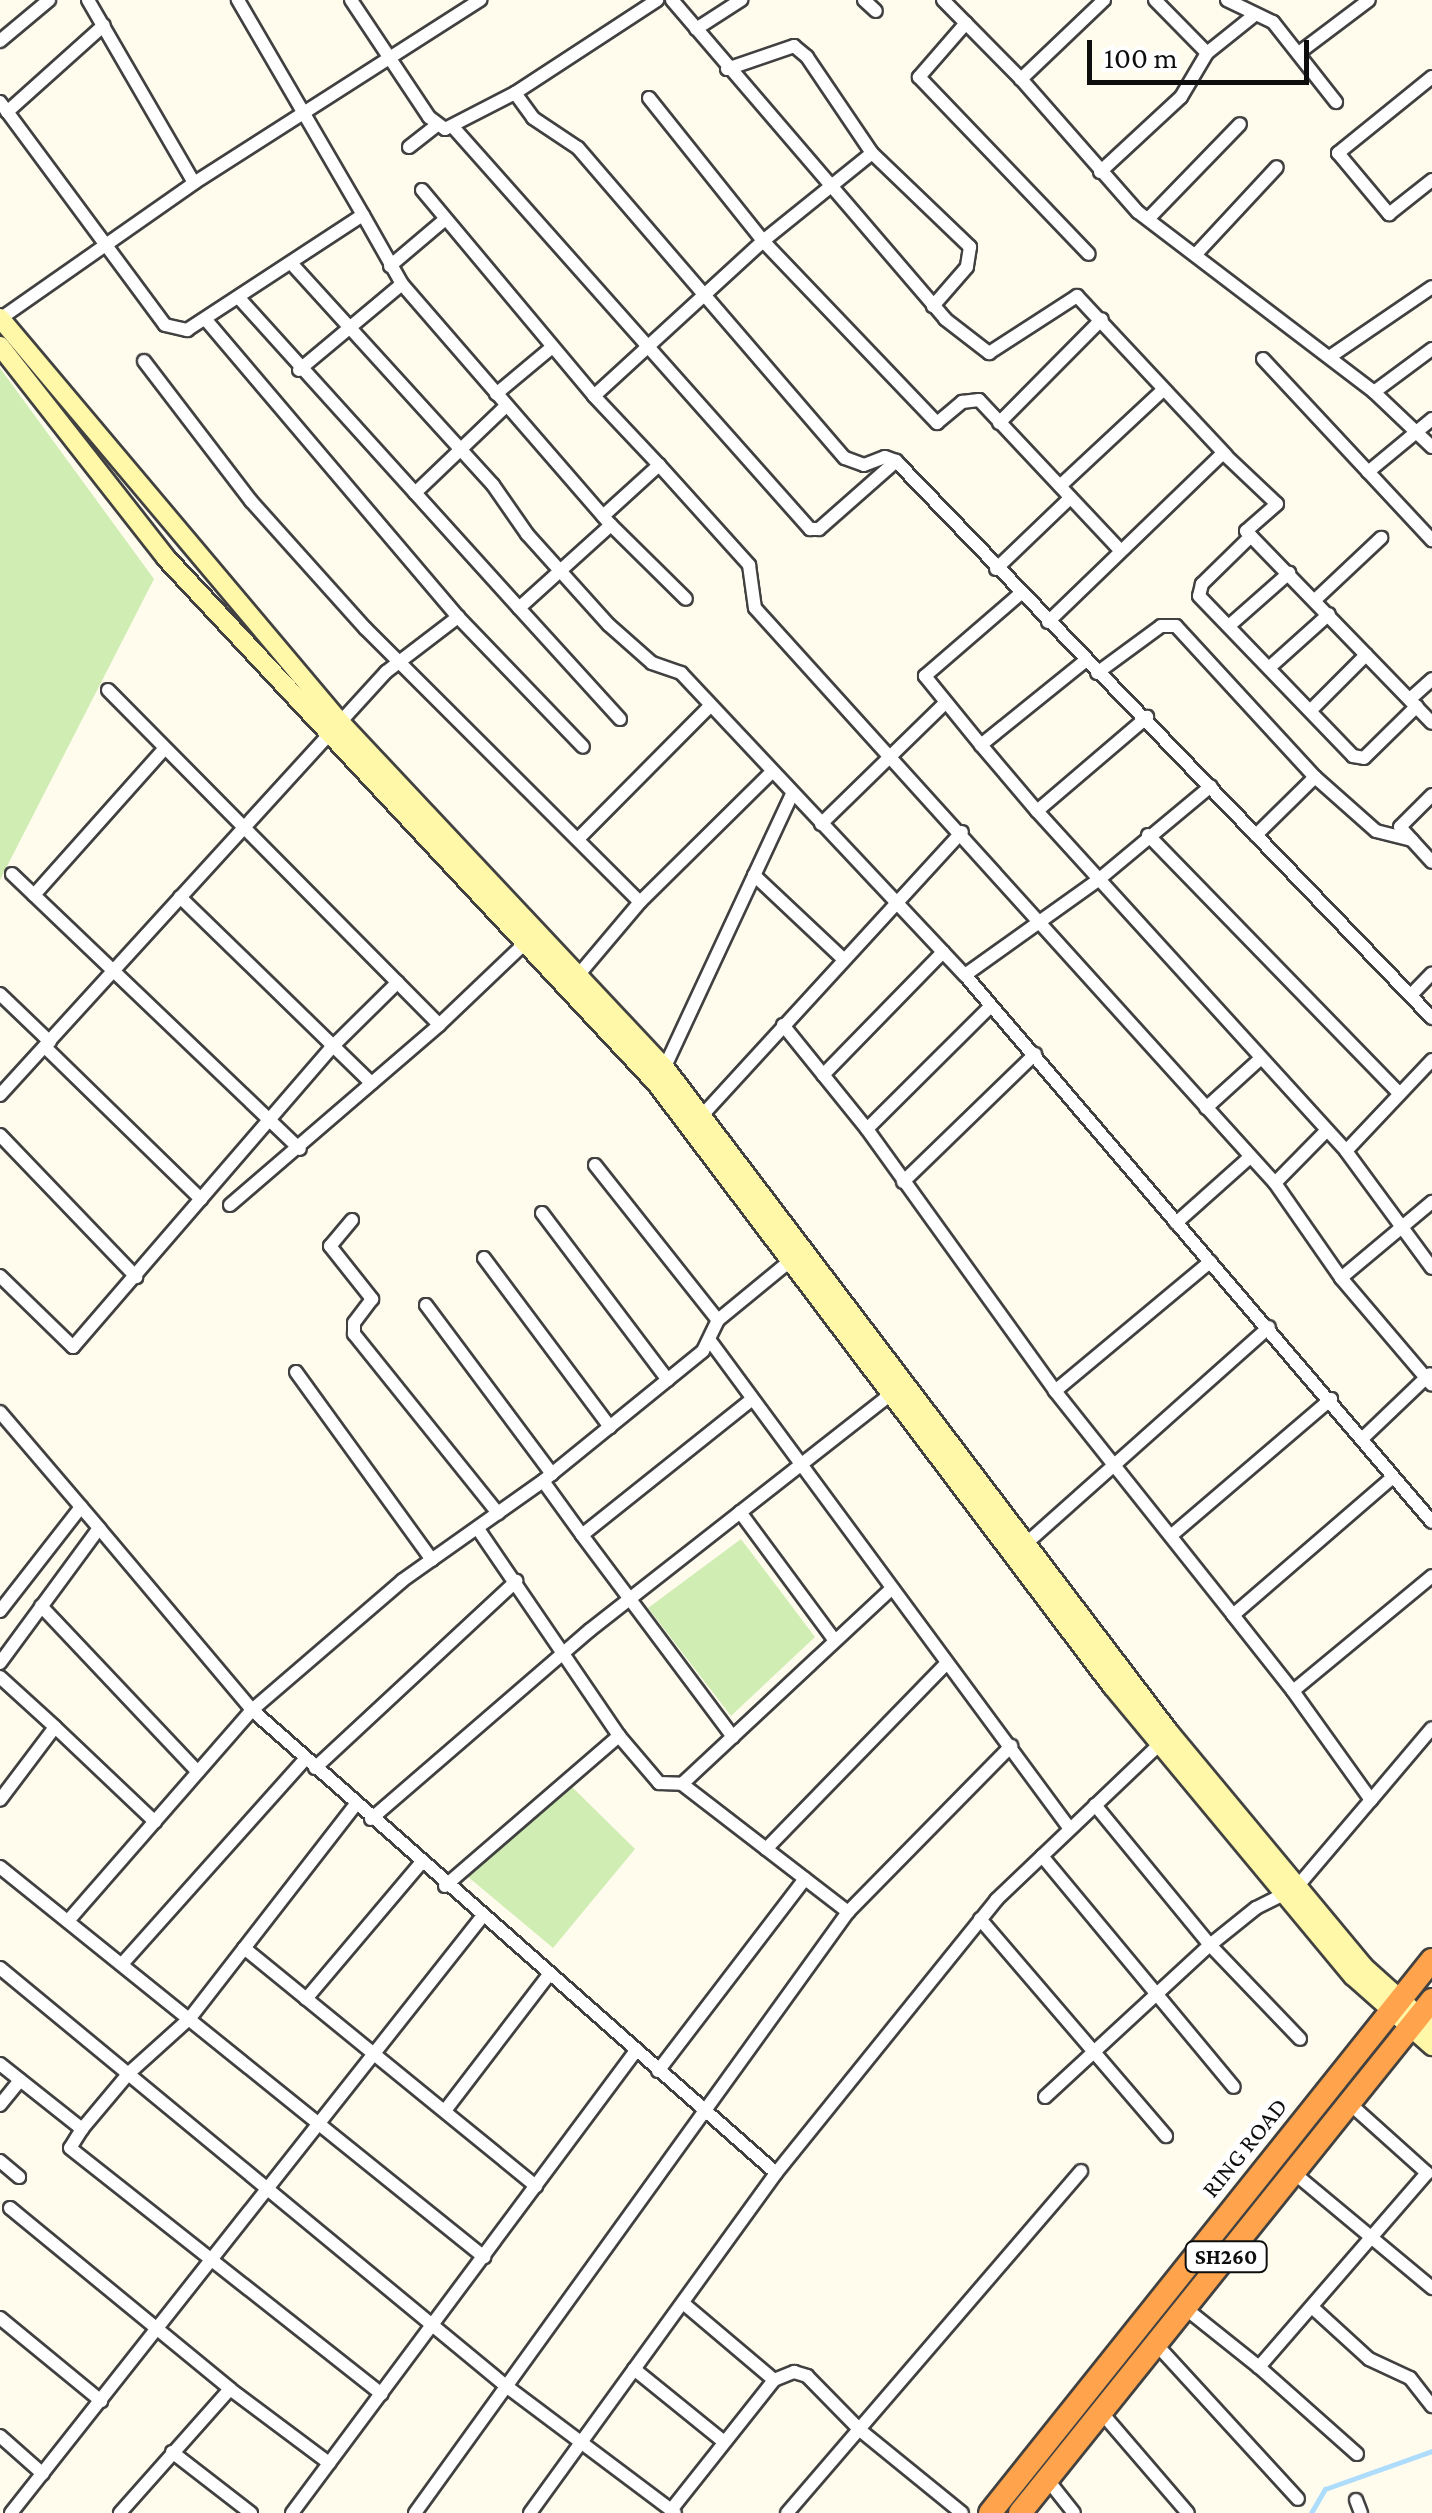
<!DOCTYPE html>
<html>
<head>
<meta charset="utf-8">
<style>
	body { margin:0 }
	#map { position:relative; width:1432px; height:2513px; overflow:hidden; background:#fffcee; font-family:"Crimson Pro",serif }
	div>[style] { position:absolute }
	[style*='--x'] { left:calc(var(--x)*1px); top:calc(var(--y)*1px); width:calc(var(--w)*1px); rotate:calc(var(--a)*1deg) }
	.green>* { inset:0; background:#d0edb4 }
	.stream>* { height:5px; margin:-2.5px; padding:0 2.5px; transform-origin:2.5px; border-radius:2.5px; background:#aedcfc }
	.roads { filter:drop-shadow(2px 0 #414141) drop-shadow(-2px 0 #414141) drop-shadow(0 2px #414141) drop-shadow(0 -2px #414141) }
	.street>* { height:12px; margin:-6px; padding:0 6px; transform-origin:6px; border-radius:6px; background:#fff }
	.secondary>* { height:18px; margin:-9px; padding:0 9px; transform-origin:9px; border-radius:9px; background:#fff8a9 }
	.highway>* { height:22px; margin:-11px; padding:0 11px; transform-origin:11px; border-radius:11px; background:#ffa44c }
	span { translate:-50% -50%; white-space:nowrap; text-align:center; line-height:1.15; -webkit-text-stroke:10px #fff; paint-order:stroke }
	.shield-label span { padding:2px 8px; background:#fff; border:2px solid; border-radius:8px; -webkit-text-stroke-width:0 }
	.shield-label { font-size:22px; color:#0e0e0e; font-weight:700 }
	.street-label { font-size:25px; color:#0e0e0e }
	.scale { position:absolute; left:1087px; top:40px; width:222px; height:45px; box-sizing:border-box; border:5px solid #0e0e0e; border-top:0; padding-left:12px; font-size:30px; line-height:35px; white-space:nowrap; color:#0e0e0e; -webkit-text-stroke:8px #fff; paint-order:stroke }
</style>
</head>
<body>
<div id="map">
	<div class="green">
		<i style="clip-path:polygon(0 368px,154px 579px,0 880px)"></i>
		<i style="clip-path:polygon(741px 1539px,815px 1637px,731px 1716px,648px 1608px)"></i>
		<i style="clip-path:polygon(568px 1783px,635px 1849px,553px 1948px,467px 1876px)"></i>
	</div>
	<div class="stream">
		<i style="--x:1311;--y:2513;--w:28;--a:-60"></i>
		<i style="--x:1325;--y:2489;--w:114;--a:-19.6"></i>
	</div>
	<div class="roads">
		<div class="street">
			<i style="--x:88;--y:0;--w:211;--a:59.9"></i>
			<i style="--x:194;--y:183;--w:340;--a:-32.6"></i>
			<i style="--x:351;--y:0;--w:141;--a:56.3"></i>
			<i style="--x:429;--y:117;--w:20;--a:37"></i>
			<i style="--x:445;--y:129;--w:79;--a:-27.2"></i>
			<i style="--x:515;--y:93;--w:170;--a:-33.2"></i>
			<i style="--x:672;--y:0;--w:420;--a:49.4"></i>
			<i style="--x:945;--y:319;--w:56;--a:37.7"></i>
			<i style="--x:989;--y:353;--w:105;--a:-32.9"></i>
			<i style="--x:1077;--y:296;--w:218;--a:46.9"></i>
			<i style="--x:864;--y:0;--w:16;--a:43"></i>
			<i style="--x:943;--y:0;--w:111;--a:45.4"></i>
			<i style="--x:1104;--y:0;--w:115;--a:136.4"></i>
			<i style="--x:1021;--y:79;--w:177;--a:48.7"></i>
			<i style="--x:1138;--y:212;--w:297;--a:37.3"></i>
			<i style="--x:1155;--y:0;--w:74;--a:45.5"></i>
			<i style="--x:1227;--y:0;--w:51;--a:25.6"></i>
			<i style="--x:1273;--y:22;--w:102;--a:51.8"></i>
			<i style="--x:966;--y:23;--w:72;--a:131"></i>
			<i style="--x:919;--y:77;--w:245;--a:46.2"></i>
			<i style="--x:696;--y:29;--w:54;--a:-32.8"></i>
			<i style="--x:0;--y:41;--w:64;--a:-39.9"></i>
			<i style="--x:1300;--y:52;--w:86;--a:-37"></i>
			<i style="--x:727;--y:69;--w:71;--a:-18.9"></i>
			<i style="--x:794;--y:46;--w:17;--a:40"></i>
			<i style="--x:807;--y:57;--w:116;--a:55.9"></i>
			<i style="--x:872;--y:153;--w:136;--a:43.8"></i>
			<i style="--x:970;--y:247;--w:20;--a:99"></i>
			<i style="--x:967;--y:267;--w:52;--a:131.1"></i>
			<i style="--x:1432;--y:77;--w:121;--a:141"></i>
			<i style="--x:1338;--y:153;--w:80;--a:50.1"></i>
			<i style="--x:1389;--y:214;--w:55;--a:-38.3"></i>
			<i style="--x:515;--y:93;--w:31;--a:54"></i>
			<i style="--x:533;--y:118;--w:54;--a:33.7"></i>
			<i style="--x:578;--y:148;--w:409;--a:49.3"></i>
			<i style="--x:845;--y:458;--w:20;--a:20"></i>
			<i style="--x:864;--y:465;--w:22;--a:-21"></i>
			<i style="--x:885;--y:457;--w:12;--a:20"></i>
			<i style="--x:896;--y:461;--w:773;--a:46.1"></i>
			<i style="--x:649;--y:98;--w:183;--a:51.4"></i>
			<i style="--x:763;--y:241;--w:252;--a:46.3"></i>
			<i style="--x:937;--y:423;--w:33;--a:-40"></i>
			<i style="--x:962;--y:402;--w:17;--a:-7"></i>
			<i style="--x:979;--y:400;--w:204;--a:46.8"></i>
			<i style="--x:0;--y:102;--w:277;--a:53.5"></i>
			<i style="--x:165;--y:325;--w:23;--a:13"></i>
			<i style="--x:187;--y:330;--w:210;--a:-33.2"></i>
			<i style="--x:363;--y:215;--w:249;--a:-120.2"></i>
			<i style="--x:7;--y:112;--w:130;--a:-41.9"></i>
			<i style="--x:453;--y:127;--w:538;--a:48.39"></i>
			<i style="--x:810;--y:529;--w:9;--a:0"></i>
			<i style="--x:819;--y:529;--w:103;--a:-41.4"></i>
			<i style="--x:409;--y:147;--w:36;--a:-38"></i>
			<i style="--x:1100;--y:172;--w:110;--a:-42.8"></i>
			<i style="--x:1181;--y:97;--w:51;--a:-59.4"></i>
			<i style="--x:1207;--y:53;--w:58;--a:-38.7"></i>
			<i style="--x:422;--y:190;--w:268;--a:50.1"></i>
			<i style="--x:363;--y:215;--w:79;--a:60.5"></i>
			<i style="--x:402;--y:284;--w:319;--a:49.1"></i>
			<i style="--x:611;--y:525;--w:105;--a:44.6"></i>
			<i style="--x:1148;--y:219;--w:132;--a:-45.9"></i>
			<i style="--x:1197;--y:253;--w:117;--a:-47.1"></i>
			<i style="--x:291;--y:263;--w:300;--a:47.7"></i>
			<i style="--x:493;--y:485;--w:60;--a:55.2"></i>
			<i style="--x:527;--y:534;--w:122;--a:48"></i>
			<i style="--x:609;--y:625;--w:57;--a:41.5"></i>
			<i style="--x:652;--y:663;--w:31;--a:19"></i>
			<i style="--x:681;--y:673;--w:415;--a:46.8"></i>
			<i style="--x:965;--y:975;--w:719;--a:49.51"></i>
			<i style="--x:390;--y:266;--w:70;--a:-40.3"></i>
			<i style="--x:239;--y:298;--w:418;--a:47.9"></i>
			<i style="--x:519;--y:608;--w:124;--a:-42.1"></i>
			<i style="--x:0;--y:319;--w:237;--a:-35"></i>
			<i style="--x:1432;--y:349;--w:72;--a:143.4"></i>
			<i style="--x:1374;--y:392;--w:80;--a:43.5"></i>
			<i style="--x:1331;--y:356;--w:122;--a:-34.3"></i>
			<i style="--x:1263;--y:359;--w:248;--a:47"></i>
			<i style="--x:144;--y:361;--w:176;--a:52.6"></i>
			<i style="--x:251;--y:501;--w:171;--a:48.1"></i>
			<i style="--x:365;--y:628;--w:388;--a:44.9"></i>
			<i style="--x:299;--y:370;--w:134;--a:-39.9"></i>
			<i style="--x:496;--y:394;--w:72;--a:-39.9"></i>
			<i style="--x:999;--y:423;--w:146;--a:-45.3"></i>
			<i style="--x:659;--y:465;--w:95;--a:-133.3"></i>
			<i style="--x:594;--y:396;--w:229;--a:-42.5"></i>
			<i style="--x:763;--y:241;--w:140;--a:-38.9"></i>
			<i style="--x:1368;--y:472;--w:83;--a:-39.6"></i>
			<i style="--x:1060;--y:486;--w:141;--a:-43"></i>
			<i style="--x:415;--y:493;--w:126;--a:-43.7"></i>
			<i style="--x:603;--y:516;--w:76;--a:-42.3"></i>
			<i style="--x:659;--y:465;--w:135;--a:48"></i>
			<i style="--x:749;--y:565;--w:43;--a:82.1"></i>
			<i style="--x:755;--y:608;--w:775;--a:47.88"></i>
			<i style="--x:1275;--y:1183;--w:116;--a:55.2"></i>
			<i style="--x:1341;--y:1278;--w:140;--a:49.6"></i>
			<i style="--x:1251;--y:536;--w:69;--a:135.6"></i>
			<i style="--x:1202;--y:584;--w:12;--a:104"></i>
			<i style="--x:1199;--y:596;--w:222;--a:46.1"></i>
			<i style="--x:1353;--y:756;--w:11;--a:10"></i>
			<i style="--x:1364;--y:758;--w:74;--a:-44.5"></i>
			<i style="--x:996;--y:569;--w:103;--a:-43.8"></i>
			<i style="--x:1315;--y:600;--w:91;--a:-43.2"></i>
			<i style="--x:519;--y:608;--w:150;--a:47.7"></i>
			<i style="--x:458;--y:617;--w:180;--a:46.1"></i>
			<i style="--x:1048;--y:622;--w:243;--a:-44"></i>
			<i style="--x:1223;--y:453;--w:74;--a:43.4"></i>
			<i style="--x:1277;--y:504;--w:41;--a:138.9"></i>
			<i style="--x:1246;--y:531;--w:267;--a:45.9"></i>
			<i style="--x:1230;--y:625;--w:79;--a:-41.4"></i>
			<i style="--x:1085;--y:661;--w:134;--a:141.1"></i>
			<i style="--x:981;--y:745;--w:87;--a:49.7"></i>
			<i style="--x:1037;--y:811;--w:145;--a:-40.5"></i>
			<i style="--x:1270;--y:667;--w:79;--a:-41.9"></i>
			<i style="--x:1097;--y:673;--w:79;--a:-36.3"></i>
			<i style="--x:1161;--y:626;--w:15;--a:0"></i>
			<i style="--x:1176;--y:626;--w:205;--a:47.4"></i>
			<i style="--x:1315;--y:777;--w:83;--a:135.5"></i>
			<i style="--x:108;--y:690;--w:471;--a:45.3"></i>
			<i style="--x:439;--y:1025;--w:117;--a:-43.6"></i>
			<i style="--x:1410;--y:699;--w:30;--a:-42"></i>
			<i style="--x:1311;--y:710;--w:78;--a:-45"></i>
			<i style="--x:981;--y:745;--w:89;--a:-129.1"></i>
			<i style="--x:925;--y:676;--w:125;--a:-40.8"></i>
			<i style="--x:1315;--y:777;--w:81;--a:41.5"></i>
			<i style="--x:1376;--y:831;--w:37;--a:14"></i>
			<i style="--x:1432;--y:795;--w:45;--a:135"></i>
			<i style="--x:1400;--y:827;--w:47;--a:47.6"></i>
			<i style="--x:1037;--y:811;--w:459;--a:47.7"></i>
			<i style="--x:821;--y:824;--w:173;--a:-44.3"></i>
			<i style="--x:1148;--y:835;--w:361;--a:45.8"></i>
			<i style="--x:578;--y:839;--w:187;--a:-45.2"></i>
			<i style="--x:12;--y:874;--w:398;--a:43.7"></i>
			<i style="--x:754;--y:875;--w:121;--a:43.3"></i>
			<i style="--x:34;--y:895;--w:195;--a:-48.3"></i>
			<i style="--x:180;--y:897;--w:267;--a:44.2"></i>
			<i style="--x:580;--y:973;--w:93;--a:-49.8"></i>
			<i style="--x:640;--y:902;--w:185;--a:-44.6"></i>
			<i style="--x:965;--y:975;--w:162;--a:-35.5"></i>
			<i style="--x:1097;--y:881;--w:148;--a:-39.8"></i>
			<i style="--x:0;--y:994;--w:69;--a:43.8"></i>
			<i style="--x:1411;--y:995;--w:30;--a:-46"></i>
			<i style="--x:783;--y:1025;--w:134;--a:51.1"></i>
			<i style="--x:867;--y:1129;--w:322;--a:54.3"></i>
			<i style="--x:1055;--y:1391;--w:286;--a:51.5"></i>
			<i style="--x:45;--y:1047;--w:218;--a:44.3"></i>
			<i style="--x:1432;--y:1060;--w:125;--a:133.4"></i>
			<i style="--x:1346;--y:1151;--w:145;--a:53.7"></i>
			<i style="--x:662;--y:1073;--w:308;--a:-65"></i>
			<i style="--x:823;--y:1075;--w:172;--a:-45.7"></i>
			<i style="--x:0;--y:1095;--w:573;--a:-47.62"></i>
			<i style="--x:386;--y:672;--w:91;--a:-37.4"></i>
			<i style="--x:458;--y:617;--w:390;--a:-130.3"></i>
			<i style="--x:1206;--y:1108;--w:72;--a:-42.2"></i>
			<i style="--x:697;--y:1121;--w:392;--a:-47.5"></i>
			<i style="--x:867;--y:1129;--w:173;--a:-44.8"></i>
			<i style="--x:0;--y:1135;--w:197;--a:46.2"></i>
			<i style="--x:595;--y:1165;--w:198;--a:51.6"></i>
			<i style="--x:903;--y:1182;--w:184;--a:-44.1"></i>
			<i style="--x:1275;--y:1183;--w:74;--a:-45.5"></i>
			<i style="--x:230;--y:1205;--w:276;--a:-40.7"></i>
			<i style="--x:542;--y:1213;--w:209;--a:53"></i>
			<i style="--x:352;--y:1220;--w:34;--a:130"></i>
			<i style="--x:330;--y:1246;--w:68;--a:51.6"></i>
			<i style="--x:372;--y:1299;--w:30;--a:127"></i>
			<i style="--x:354;--y:1323;--w:11;--a:90"></i>
			<i style="--x:354;--y:1334;--w:230;--a:51.2"></i>
			<i style="--x:1176;--y:1223;--w:98;--a:-41.7"></i>
			<i style="--x:796;--y:1256;--w:101;--a:140.6"></i>
			<i style="--x:718;--y:1320;--w:34;--a:116"></i>
			<i style="--x:703;--y:1351;--w:206;--a:140.9"></i>
			<i style="--x:543;--y:1481;--w:173;--a:144.7"></i>
			<i style="--x:402;--y:1581;--w:198;--a:139.3"></i>
			<i style="--x:252;--y:1710;--w:699;--a:41.46"></i>
			<i style="--x:776;--y:2173;--w:351;--a:-51.1"></i>
			<i style="--x:996;--y:1900;--w:231;--a:-43.6"></i>
			<i style="--x:484;--y:1258;--w:211;--a:53.3"></i>
			<i style="--x:0;--y:1276;--w:102;--a:44.2"></i>
			<i style="--x:73;--y:1347;--w:394;--a:-49.2"></i>
			<i style="--x:330;--y:1049;--w:95;--a:-44.6"></i>
			<i style="--x:1341;--y:1278;--w:119;--a:-39.9"></i>
			<i style="--x:426;--y:1305;--w:211;--a:53.3"></i>
			<i style="--x:711;--y:1342;--w:605;--a:53.6"></i>
			<i style="--x:296;--y:1372;--w:232;--a:54.1"></i>
			<i style="--x:1055;--y:1391;--w:202;--a:-39.8"></i>
			<i style="--x:0;--y:1412;--w:153;--a:49.5"></i>
			<i style="--x:1364;--y:1437;--w:91;--a:-43.7"></i>
			<i style="--x:1393;--y:1477;--w:211;--a:139.2"></i>
			<i style="--x:1233;--y:1615;--w:97;--a:51.7"></i>
			<i style="--x:1293;--y:1691;--w:180;--a:-39.6"></i>
			<i style="--x:543;--y:1481;--w:67;--a:54.2"></i>
			<i style="--x:740;--y:1512;--w:160;--a:53.6"></i>
			<i style="--x:478;--y:1529;--w:250;--a:55.7"></i>
			<i style="--x:1173;--y:1534;--w:208;--a:-40.5"></i>
			<i style="--x:1021;--y:1548;--w:332;--a:-41.7"></i>
			<i style="--x:41;--y:1606;--w:228;--a:46.6"></i>
			<i style="--x:0;--y:1611;--w:132;--a:-52.1"></i>
			<i style="--x:0;--y:1663;--w:167;--a:-53.7"></i>
			<i style="--x:99;--y:1528;--w:238;--a:49.9"></i>
			<i style="--x:252;--y:1710;--w:280;--a:131.1"></i>
			<i style="--x:0;--y:1677;--w:74;--a:42.3"></i>
			<i style="--x:55;--y:1727;--w:91;--a:127"></i>
			<i style="--x:55;--y:1727;--w:138;--a:43.5"></i>
			<i style="--x:733;--y:1737;--w:252;--a:-126.8"></i>
			<i style="--x:582;--y:1535;--w:216;--a:-38.6"></i>
			<i style="--x:315;--y:1768;--w:275;--a:-42.9"></i>
			<i style="--x:682;--y:1784;--w:284;--a:-43"></i>
			<i style="--x:1371;--y:1800;--w:94;--a:-49.7"></i>
			<i style="--x:1095;--y:1805;--w:181;--a:50.6"></i>
			<i style="--x:1210;--y:1945;--w:130;--a:46.2"></i>
			<i style="--x:371;--y:1819;--w:289;--a:-40.8"></i>
			<i style="--x:590;--y:1630;--w:387;--a:-38.1"></i>
			<i style="--x:766;--y:1849;--w:258;--a:-45.8"></i>
			<i style="--x:1042;--y:1856;--w:300;--a:50.3"></i>
			<i style="--x:0;--y:1867;--w:622;--a:38.86"></i>
			<i style="--x:445;--y:1886;--w:230;--a:-40.8"></i>
			<i style="--x:619;--y:1736;--w:62;--a:49.6"></i>
			<i style="--x:659;--y:1783;--w:23;--a:2"></i>
			<i style="--x:682;--y:1784;--w:210;--a:37.6"></i>
			<i style="--x:980;--y:1919;--w:286;--a:49.4"></i>
			<i style="--x:244;--y:1948;--w:377;--a:39.2"></i>
			<i style="--x:122;--y:1964;--w:275;--a:-48.2"></i>
			<i style="--x:0;--y:1968;--w:656;--a:39.56"></i>
			<i style="--x:506;--y:2386;--w:211;--a:36.9"></i>
			<i style="--x:306;--y:1999;--w:177;--a:-49.8"></i>
			<i style="--x:0;--y:2064;--w:105;--a:38.4"></i>
			<i style="--x:82;--y:2129;--w:73;--a:-50"></i>
			<i style="--x:129;--y:2073;--w:82;--a:-42"></i>
			<i style="--x:190;--y:2018;--w:269;--a:-52.2"></i>
			<i style="--x:658;--y:2071;--w:242;--a:-52.6"></i>
			<i style="--x:1045;--y:2097;--w:224;--a:-42.7"></i>
			<i style="--x:1210;--y:1945;--w:59;--a:-38.8"></i>
			<i style="--x:1256;--y:1908;--w:45;--a:-26.6"></i>
			<i style="--x:1296;--y:1888;--w:116;--a:-49.6"></i>
			<i style="--x:1371;--y:1800;--w:134;--a:-125.6"></i>
			<i style="--x:1349;--y:2103;--w:105;--a:41.9"></i>
			<i style="--x:1427;--y:2173;--w:257;--a:130.9"></i>
			<i style="--x:1259;--y:2367;--w:131;--a:41.6"></i>
			<i style="--x:0;--y:2105;--w:32;--a:-51"></i>
			<i style="--x:447;--y:2108;--w:166;--a:-52.6"></i>
			<i style="--x:82;--y:2129;--w:22;--a:122"></i>
			<i style="--x:70;--y:2148;--w:397;--a:38.3"></i>
			<i style="--x:0;--y:2161;--w:25;--a:40"></i>
			<i style="--x:1294;--y:2173;--w:180;--a:39.8"></i>
			<i style="--x:10;--y:2208;--w:285;--a:39.4"></i>
			<i style="--x:230;--y:2389;--w:166;--a:131.6"></i>
			<i style="--x:683;--y:2303;--w:119;--a:40.2"></i>
			<i style="--x:1312;--y:2307;--w:77;--a:42.4"></i>
			<i style="--x:1369;--y:2359;--w:45;--a:24.9"></i>
			<i style="--x:1410;--y:2378;--w:36;--a:52"></i>
			<i style="--x:1185;--y:2308;--w:95;--a:38.6"></i>
			<i style="--x:0;--y:2318;--w:131;--a:39.4"></i>
			<i style="--x:1156;--y:2344;--w:210;--a:47.5"></i>
			<i style="--x:634;--y:2369;--w:114;--a:39"></i>
			<i style="--x:230;--y:2389;--w:124;--a:36.8"></i>
			<i style="--x:1101;--y:2412;--w:133;--a:49.3"></i>
			<i style="--x:0;--y:2436;--w:57;--a:41.5"></i>
			<i style="--x:172;--y:2452;--w:100;--a:37.7"></i>
			<i style="--x:1047;--y:2479;--w:43;--a:51.5"></i>
			<i style="--x:1356;--y:2500;--w:14;--a:69"></i>
			<i style="--x:671;--y:2510;--w:166;--a:-51.6"></i>
			<i style="--x:774;--y:2380;--w:22;--a:-22"></i>
			<i style="--x:794;--y:2372;--w:14;--a:17"></i>
			<i style="--x:807;--y:2376;--w:77;--a:45.5"></i>
			<i style="--x:861;--y:2431;--w:130;--a:39.1"></i>
			<i style="--x:11;--y:2513;--w:758;--a:-51.69"></i>
			<i style="--x:292;--y:2513;--w:575;--a:-53.35"></i>
			<i style="--x:415;--y:2513;--w:741;--a:-54.23"></i>
			<i style="--x:848;--y:1912;--w:233;--a:-45.5"></i>
			<i style="--x:530;--y:2513;--w:420;--a:-54.1"></i>
			<i style="--x:787;--y:2513;--w:451;--a:-49.3"></i>
		</div>
		<div class="secondary">
			<i style="--x:0;--y:318;--w:528;--a:49.92"></i>
			<i style="--x:340;--y:722;--w:475;--a:46.8"></i>
			<i style="--x:665;--y:1068;--w:834;--a:52.8"></i>
			<i style="--x:1169;--y:1732;--w:305;--a:50.3"></i>
			<i style="--x:1364;--y:1967;--w:91;--a:41.9"></i>
			<i style="--x:0;--y:346;--w:269;--a:51.9"></i>
			<i style="--x:166;--y:558;--w:720;--a:46.97"></i>
			<i style="--x:657;--y:1084;--w:755;--a:52.92"></i>
			<i style="--x:1112;--y:1686;--w:377;--a:50.3"></i>
			<i style="--x:1353;--y:1976;--w:106;--a:41.5"></i>
		</div>
		<div class="highway">
			<i style="--x:990;--y:2513;--w:708;--a:-51.37"></i>
			<i style="--x:1020;--y:2513;--w:658;--a:-51.23"></i>
		</div>
	</div>
	<div class="shield-label">
		<span style="left:1226px;top:2257px">SH260</span>
	</div>
	<div class="street-label">
		<span style="left:1245px;top:2148px;rotate:-51deg">RING ROAD</span>
	</div>
	<div class="scale">100 m</div>
</div>
</body>
</html>
